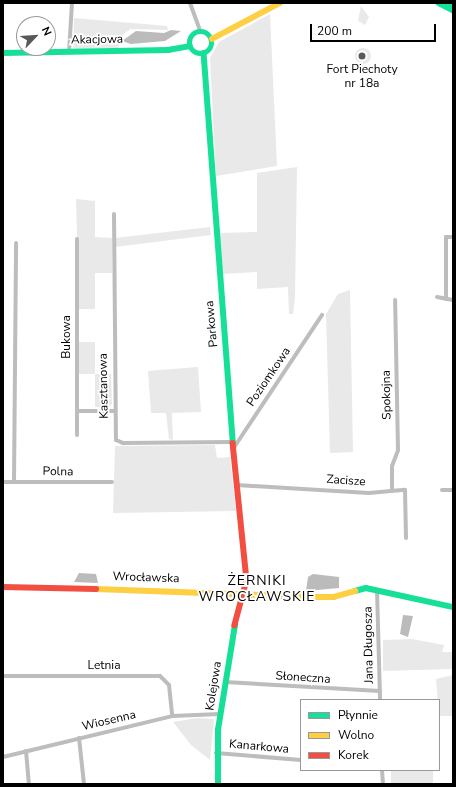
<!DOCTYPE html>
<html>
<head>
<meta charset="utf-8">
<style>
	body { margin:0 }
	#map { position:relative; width:456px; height:787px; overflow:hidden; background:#fff; font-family:"Nunito Sans",sans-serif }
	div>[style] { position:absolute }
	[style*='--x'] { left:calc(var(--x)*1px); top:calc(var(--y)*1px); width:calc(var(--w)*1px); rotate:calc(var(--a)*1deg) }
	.green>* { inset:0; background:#e9e9e9 }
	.round { border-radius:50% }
	.water>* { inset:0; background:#bbb }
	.street>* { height:4px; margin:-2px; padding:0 2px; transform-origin:2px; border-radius:2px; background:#bdbdbd }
	.fast>* { height:5.5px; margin:-2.75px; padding:0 2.75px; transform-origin:2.75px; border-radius:2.75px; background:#16e098 }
	.fast>.ring { margin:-2.75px; padding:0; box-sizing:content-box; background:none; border:5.5px solid #16e098; border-radius:50% }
	.slow>* { height:5.5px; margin:-2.75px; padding:0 2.75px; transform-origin:2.75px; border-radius:2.75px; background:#ffcf43 }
	.jam>* { height:5.5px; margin:-2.75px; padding:0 2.75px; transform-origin:2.75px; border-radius:2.75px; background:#f24e42 }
	.dots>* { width:11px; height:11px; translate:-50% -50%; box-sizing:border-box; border:2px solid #fff; border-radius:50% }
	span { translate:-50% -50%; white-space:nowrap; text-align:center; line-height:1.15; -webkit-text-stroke:3.5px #fff; paint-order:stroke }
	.street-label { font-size:12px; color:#000 }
	.poi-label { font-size:12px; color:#000 }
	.quarter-label { font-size:14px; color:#000; letter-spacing:1px }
	.frame { position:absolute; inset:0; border:4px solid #000; pointer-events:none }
	.legend { position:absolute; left:300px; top:699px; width:140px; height:72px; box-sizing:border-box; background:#fff; border:1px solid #999; margin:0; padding:5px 7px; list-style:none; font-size:12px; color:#000 }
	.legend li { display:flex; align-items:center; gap:8px; height:20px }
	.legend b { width:20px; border:1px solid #999 }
	.north { position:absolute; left:16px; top:16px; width:40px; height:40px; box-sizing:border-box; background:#fff; border:1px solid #999; border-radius:50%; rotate:65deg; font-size:11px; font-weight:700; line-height:16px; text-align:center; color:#000 }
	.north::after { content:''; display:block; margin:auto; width:14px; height:18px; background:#595959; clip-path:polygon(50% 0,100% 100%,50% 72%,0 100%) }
	.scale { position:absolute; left:310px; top:24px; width:126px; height:18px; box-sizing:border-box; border:2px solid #000; border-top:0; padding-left:5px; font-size:12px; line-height:14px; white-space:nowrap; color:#000; -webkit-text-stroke:3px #fff; paint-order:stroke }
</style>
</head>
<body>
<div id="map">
	<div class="green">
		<i style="clip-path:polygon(361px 6px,369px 17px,365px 25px,358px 21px)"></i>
		<i style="clip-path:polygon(270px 14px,277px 166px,216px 176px,210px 58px,219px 42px)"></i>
		<i style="clip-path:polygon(74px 18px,167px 26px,168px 30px,131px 29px,123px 34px,118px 48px,73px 49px)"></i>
		<i class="round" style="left:355px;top:48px;width:16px;height:16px"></i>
		<i style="clip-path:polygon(297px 167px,295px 298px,293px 314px,289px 314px,288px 287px,257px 289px,257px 272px,223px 274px,219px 233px,257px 232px,257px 173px)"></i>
		<i style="clip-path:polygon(76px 199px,95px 201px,95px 237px,112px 238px,112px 273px,95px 273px,95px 309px,79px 309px)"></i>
		<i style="clip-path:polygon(210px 227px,211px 235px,115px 247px,115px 238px)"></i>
		<i style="clip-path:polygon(350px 290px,353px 452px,330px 453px,326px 314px,338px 294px)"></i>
		<i style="clip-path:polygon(79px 342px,95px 342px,95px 374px,111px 374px,112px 404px,109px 407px,95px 407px,95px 374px,79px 374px)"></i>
		<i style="clip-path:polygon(198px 367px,201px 412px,172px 413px,173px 440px,169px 439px,166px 413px,151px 413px,148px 371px)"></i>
		<i style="clip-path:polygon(215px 445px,217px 458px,230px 457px,236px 511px,113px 513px,115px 446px)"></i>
		<i style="clip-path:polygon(383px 640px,412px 639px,444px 645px,442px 652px,453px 652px,453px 669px,383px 671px)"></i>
		<i style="clip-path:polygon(453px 675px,453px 716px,439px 716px,436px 679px)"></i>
		<i style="clip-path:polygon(197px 718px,214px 719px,210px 760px,191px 745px,173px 722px)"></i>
		<i style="clip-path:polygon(391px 770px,433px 770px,433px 784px,391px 784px)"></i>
	</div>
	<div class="water">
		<i style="clip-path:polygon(171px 30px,181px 31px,165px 41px,131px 44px,122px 41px,136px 31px,164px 33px)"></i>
		<i style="clip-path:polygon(79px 573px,96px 574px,98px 583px,74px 582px)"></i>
		<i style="clip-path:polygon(313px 574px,339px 577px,339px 588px,306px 591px,308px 577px)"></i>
		<i style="clip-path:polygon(403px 615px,413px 616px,408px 637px,400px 634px)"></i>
	</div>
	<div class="street">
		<i style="--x:190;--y:3;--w:30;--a:70"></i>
		<i style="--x:69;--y:52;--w:49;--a:-86.5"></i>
		<i style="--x:114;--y:214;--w:226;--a:89.5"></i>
		<i style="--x:116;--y:440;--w:8;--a:23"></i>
		<i style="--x:123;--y:443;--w:109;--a:-0.5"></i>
		<i style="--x:437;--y:297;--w:16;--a:11"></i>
		<i style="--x:446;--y:299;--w:62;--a:-90"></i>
		<i style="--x:446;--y:237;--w:7;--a:0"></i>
		<i style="--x:77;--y:411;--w:38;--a:0"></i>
		<i style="--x:77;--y:435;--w:196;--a:-90"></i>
		<i style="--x:233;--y:449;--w:161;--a:-56.4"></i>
		<i style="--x:3;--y:482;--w:109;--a:0"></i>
		<i style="--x:14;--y:482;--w:239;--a:-89.5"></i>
		<i style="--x:237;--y:485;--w:132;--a:3.5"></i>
		<i style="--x:369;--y:493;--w:36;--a:-5"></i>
		<i style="--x:405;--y:490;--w:48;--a:88.8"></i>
		<i style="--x:392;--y:489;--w:23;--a:-90"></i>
		<i style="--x:392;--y:466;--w:17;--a:-69"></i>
		<i style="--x:398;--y:450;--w:150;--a:-91.1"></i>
		<i style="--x:442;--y:490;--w:11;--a:0"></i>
		<i style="--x:377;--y:590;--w:110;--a:88.4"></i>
		<i style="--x:3;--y:676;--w:157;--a:0"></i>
		<i style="--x:160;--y:676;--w:13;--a:45"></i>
		<i style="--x:169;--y:685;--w:31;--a:84"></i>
		<i style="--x:225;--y:682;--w:155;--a:3.3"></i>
		<i style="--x:79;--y:738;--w:46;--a:83.8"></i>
		<i style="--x:26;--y:751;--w:33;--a:85"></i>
		<i style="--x:216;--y:753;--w:85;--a:4.7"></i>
		<i style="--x:3;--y:757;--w:174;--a:-13.6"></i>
		<i style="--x:172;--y:716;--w:48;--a:-2.4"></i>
		<i style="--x:382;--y:770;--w:14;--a:86"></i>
	</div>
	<div class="fast">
		<i style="--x:439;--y:3;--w:16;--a:27"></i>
		<i style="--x:449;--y:3;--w:4;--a:27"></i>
		<i class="ring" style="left:190px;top:32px;width:16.5px;height:16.5px"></i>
		<i style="--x:3;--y:53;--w:165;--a:-1"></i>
		<i style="--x:168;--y:50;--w:22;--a:-10"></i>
		<i style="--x:204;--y:53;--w:391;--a:85.7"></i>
		<i style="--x:355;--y:591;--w:11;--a:-15"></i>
		<i style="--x:366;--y:588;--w:89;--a:12.3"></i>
		<i style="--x:218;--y:784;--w:54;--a:-90"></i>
		<i style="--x:218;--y:730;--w:106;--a:-80.8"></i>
	</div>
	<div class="slow">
		<i style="--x:212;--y:39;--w:77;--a:-27.9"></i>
		<i style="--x:96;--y:589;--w:215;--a:2.1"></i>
		<i style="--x:311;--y:597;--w:23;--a:0"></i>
		<i style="--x:334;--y:597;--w:22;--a:-16"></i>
	</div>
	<div class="jam">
		<i style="--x:233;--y:443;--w:138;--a:84.2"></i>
		<i style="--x:247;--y:580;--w:47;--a:104.9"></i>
		<i style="--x:3;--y:587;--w:93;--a:1.2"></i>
	</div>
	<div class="dots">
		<i style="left:362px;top:56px;background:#595959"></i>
	</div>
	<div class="street-label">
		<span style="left:97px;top:40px;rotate:-1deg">Akacjowa</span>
		<span style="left:212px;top:324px;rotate:-95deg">Parkowa</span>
		<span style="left:67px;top:337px;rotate:-90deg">Bukowa</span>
		<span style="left:269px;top:377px;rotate:-56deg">Poziomkowa</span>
		<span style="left:104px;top:386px;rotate:-91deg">Kasztanowa</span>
		<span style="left:387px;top:395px;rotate:-91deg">Spokojna</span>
		<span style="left:58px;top:472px;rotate:1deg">Polna</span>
		<span style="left:346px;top:481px;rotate:4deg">Zacisze</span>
		<span style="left:146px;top:578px;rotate:2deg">Wrocławska</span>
		<span style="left:369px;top:645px;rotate:-91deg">Jana Długosza</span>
		<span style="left:104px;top:666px">Letnia</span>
		<span style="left:303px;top:678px;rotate:4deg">Słoneczna</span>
		<span style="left:214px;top:686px;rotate:-81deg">Kolejowa</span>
		<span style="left:109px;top:721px;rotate:-13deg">Wiosenna</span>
		<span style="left:259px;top:747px;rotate:5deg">Kanarkowa</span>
	</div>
	<div class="poi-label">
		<span style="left:362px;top:77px">Fort Piechoty<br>nr 18a</span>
	</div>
	<div class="quarter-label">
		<span style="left:257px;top:589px">ŻERNIKI<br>WROCŁAWSKIE</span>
	</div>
	<div class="frame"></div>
	<ul class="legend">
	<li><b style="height:5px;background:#16e098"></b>Płynnie</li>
	<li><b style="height:5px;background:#ffcf43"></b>Wolno</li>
	<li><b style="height:5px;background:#f24e42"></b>Korek</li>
	</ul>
	<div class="north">N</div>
	<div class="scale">200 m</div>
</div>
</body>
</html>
